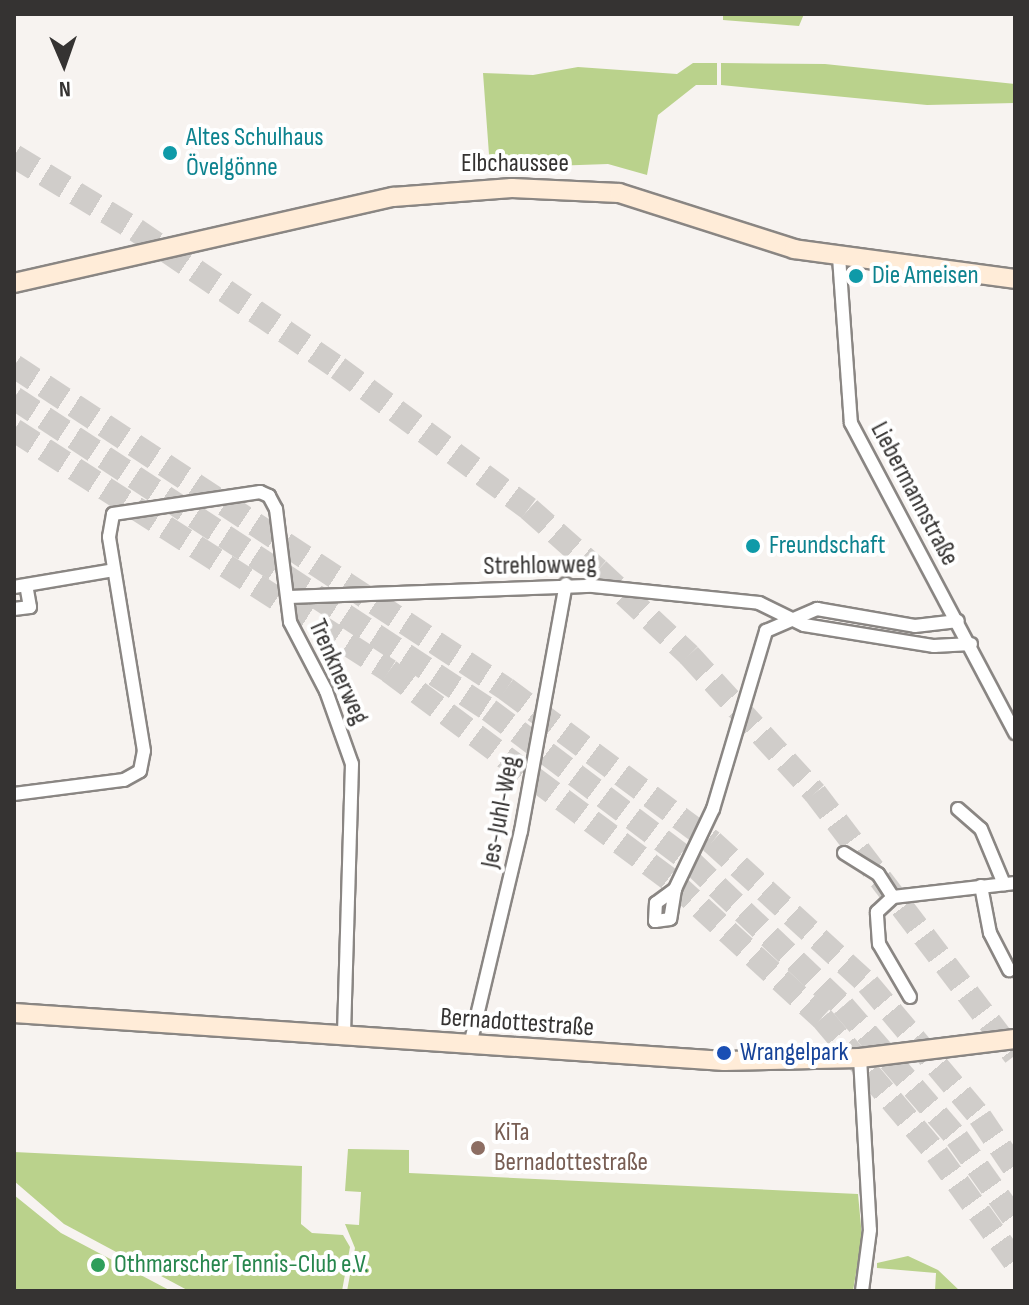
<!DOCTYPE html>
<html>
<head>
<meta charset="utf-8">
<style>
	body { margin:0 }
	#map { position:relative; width:1029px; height:1305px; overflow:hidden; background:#f7f3f0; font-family:"Sofia Sans Condensed",sans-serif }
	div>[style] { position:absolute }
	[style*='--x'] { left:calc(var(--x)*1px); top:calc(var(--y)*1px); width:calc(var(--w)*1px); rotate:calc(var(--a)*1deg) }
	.green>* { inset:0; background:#bad28c }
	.highway-tunnel>* { height:24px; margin-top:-12px; transform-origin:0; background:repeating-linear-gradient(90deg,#d0cdca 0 24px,transparent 0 36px) }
	.roads { filter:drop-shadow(2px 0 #8a8683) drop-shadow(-2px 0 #8a8683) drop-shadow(0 2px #8a8683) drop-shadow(0 -2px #8a8683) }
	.street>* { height:12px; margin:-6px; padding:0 6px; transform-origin:6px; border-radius:6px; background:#fff }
	.secondary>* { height:18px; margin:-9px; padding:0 9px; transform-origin:9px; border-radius:9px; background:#ffecd8 }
	.dots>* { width:22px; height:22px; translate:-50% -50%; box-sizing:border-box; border:4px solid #fff; border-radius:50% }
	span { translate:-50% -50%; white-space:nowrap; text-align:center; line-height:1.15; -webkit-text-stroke:8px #fff; paint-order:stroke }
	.culture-label { font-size:26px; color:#0d838f }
	.left { translate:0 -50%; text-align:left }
	.street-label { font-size:26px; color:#353332 }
	.transit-label { font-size:26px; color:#164399 }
	.education-label { font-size:26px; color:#785e54 }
	.leisure-label { font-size:26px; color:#27864d }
	.frame { position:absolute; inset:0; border:16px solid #353332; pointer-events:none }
	.north { position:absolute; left:24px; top:24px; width:80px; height:80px; -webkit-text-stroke:6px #fff; paint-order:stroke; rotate:178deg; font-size:22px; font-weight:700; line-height:32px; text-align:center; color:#353332 }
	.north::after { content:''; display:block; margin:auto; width:28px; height:36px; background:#353332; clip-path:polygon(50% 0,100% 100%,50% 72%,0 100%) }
</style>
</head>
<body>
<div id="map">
	<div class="green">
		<i style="clip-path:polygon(723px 14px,804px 14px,799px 26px,723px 20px)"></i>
		<i style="clip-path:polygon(693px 63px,717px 63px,717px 85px,696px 85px,658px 115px,647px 175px,608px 164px,490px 168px,483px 73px,533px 75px,578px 67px,677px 74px)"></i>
		<i style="clip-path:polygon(721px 63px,825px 64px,1015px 84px,1015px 103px,927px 105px,721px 85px)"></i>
		<i style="clip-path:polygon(348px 1149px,409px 1150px,409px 1173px,858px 1194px,862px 1237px,853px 1291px,347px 1291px,355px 1248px,345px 1224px,359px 1225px,361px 1192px,345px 1191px)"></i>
		<i style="clip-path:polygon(14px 1152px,302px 1166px,301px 1224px,312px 1233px,343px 1235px,350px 1247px,342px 1291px,189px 1291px,64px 1224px,14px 1181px)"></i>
		<i style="clip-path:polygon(14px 1195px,61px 1233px,171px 1291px,14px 1291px)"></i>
		<i style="clip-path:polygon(908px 1256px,938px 1270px,960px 1291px,935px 1291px,936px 1273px,877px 1268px,877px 1263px)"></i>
	</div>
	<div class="highway-tunnel">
		<i style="--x:14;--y:156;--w:143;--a:31.2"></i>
		<i style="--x:136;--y:230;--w:245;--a:34.3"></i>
		<i style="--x:338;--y:368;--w:237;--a:36.4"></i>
		<i style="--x:529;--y:509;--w:92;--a:41.5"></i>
		<i style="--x:598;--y:570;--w:125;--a:43"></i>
		<i style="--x:689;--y:655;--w:187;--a:47.6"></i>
		<i style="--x:815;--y:793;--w:330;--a:52.7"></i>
		<i style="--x:14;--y:366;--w:589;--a:33.29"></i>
		<i style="--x:506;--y:689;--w:257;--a:36.6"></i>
		<i style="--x:712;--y:842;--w:211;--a:42.3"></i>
		<i style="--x:868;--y:984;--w:174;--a:49.9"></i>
		<i style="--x:980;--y:1117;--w:63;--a:56.1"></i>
		<i style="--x:14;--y:398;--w:568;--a:33.3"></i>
		<i style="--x:489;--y:710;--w:253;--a:37"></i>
		<i style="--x:691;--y:862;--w:209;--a:43.5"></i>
		<i style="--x:843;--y:1006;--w:174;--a:49.2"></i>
		<i style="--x:957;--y:1138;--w:100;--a:54.7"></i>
		<i style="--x:14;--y:430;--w:446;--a:32.7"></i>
		<i style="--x:389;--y:671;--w:355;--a:36.6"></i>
		<i style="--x:674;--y:883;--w:200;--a:42.4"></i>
		<i style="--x:822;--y:1018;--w:178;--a:49.8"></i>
		<i style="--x:937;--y:1154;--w:133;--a:54.2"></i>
	</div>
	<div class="roads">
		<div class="street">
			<i style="--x:839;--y:257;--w:166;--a:85.9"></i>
			<i style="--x:851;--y:423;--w:351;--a:62.1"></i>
			<i style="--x:14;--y:587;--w:101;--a:-9.6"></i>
			<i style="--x:289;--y:597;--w:304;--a:-2.1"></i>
			<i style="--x:593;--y:586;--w:167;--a:5.8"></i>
			<i style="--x:759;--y:603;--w:50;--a:26.1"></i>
			<i style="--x:804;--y:625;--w:132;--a:9.2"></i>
			<i style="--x:934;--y:646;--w:37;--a:-3"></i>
			<i style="--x:14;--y:609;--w:16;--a:-7"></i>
			<i style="--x:30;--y:607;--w:22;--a:-100"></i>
			<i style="--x:14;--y:794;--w:111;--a:-7.3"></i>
			<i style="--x:124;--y:780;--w:18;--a:-29"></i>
			<i style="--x:140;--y:771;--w:20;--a:-79"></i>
			<i style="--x:144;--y:751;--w:217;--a:-99.3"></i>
			<i style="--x:109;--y:537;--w:23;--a:-80"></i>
			<i style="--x:113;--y:514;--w:149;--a:-8.5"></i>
			<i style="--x:260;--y:492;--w:10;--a:24"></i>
			<i style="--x:269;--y:496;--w:15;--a:62"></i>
			<i style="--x:276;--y:509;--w:114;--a:82.9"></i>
			<i style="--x:290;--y:622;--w:78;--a:62.4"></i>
			<i style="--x:326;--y:691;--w:77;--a:70.4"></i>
			<i style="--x:352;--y:764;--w:273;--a:91.7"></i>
			<i style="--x:958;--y:809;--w:30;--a:41"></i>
			<i style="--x:981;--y:829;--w:60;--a:67.3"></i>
			<i style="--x:844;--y:853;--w:40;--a:32"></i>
			<i style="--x:878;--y:874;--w:27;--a:57"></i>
			<i style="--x:981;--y:886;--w:48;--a:79.2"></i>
			<i style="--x:990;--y:933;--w:42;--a:62.8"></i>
			<i style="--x:675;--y:889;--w:30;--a:99"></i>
			<i style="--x:670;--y:919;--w:15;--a:172"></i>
			<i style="--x:655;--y:921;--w:18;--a:-87"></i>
			<i style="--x:656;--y:903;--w:24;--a:-36"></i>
			<i style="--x:675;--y:889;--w:89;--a:-64.6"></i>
			<i style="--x:713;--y:809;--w:186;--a:-73.4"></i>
			<i style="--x:766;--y:631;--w:56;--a:-23.3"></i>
			<i style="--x:817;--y:609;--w:99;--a:9.8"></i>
			<i style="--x:915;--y:626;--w:43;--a:-6.6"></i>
			<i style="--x:910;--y:997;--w:61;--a:-120.3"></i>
			<i style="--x:879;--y:944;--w:32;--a:-94"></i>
			<i style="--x:877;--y:912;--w:22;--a:-43"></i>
			<i style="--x:893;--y:897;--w:123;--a:-6.5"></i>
			<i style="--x:470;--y:1045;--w:220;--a:-76.6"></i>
			<i style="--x:521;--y:831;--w:251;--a:-79.7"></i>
			<i style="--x:860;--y:1058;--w:172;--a:86.7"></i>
			<i style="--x:870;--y:1230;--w:62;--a:97.5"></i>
		</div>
		<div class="secondary">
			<i style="--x:14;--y:283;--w:389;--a:-12.8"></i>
			<i style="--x:393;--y:197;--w:119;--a:-4.3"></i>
			<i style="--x:512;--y:188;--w:107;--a:2.7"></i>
			<i style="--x:619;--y:193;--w:184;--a:17.7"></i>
			<i style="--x:794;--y:249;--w:223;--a:7.7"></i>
			<i style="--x:14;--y:1013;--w:712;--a:3.87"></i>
			<i style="--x:724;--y:1061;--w:136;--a:-1.3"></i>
			<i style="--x:860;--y:1058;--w:156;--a:-7"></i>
		</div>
	</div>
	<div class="dots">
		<i style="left:170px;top:153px;background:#0f9aa8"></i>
		<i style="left:856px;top:276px;background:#0f9aa8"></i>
		<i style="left:753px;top:546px;background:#0f9aa8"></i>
		<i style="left:724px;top:1053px;background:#1a4fb4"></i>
		<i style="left:478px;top:1148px;background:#8d6e63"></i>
		<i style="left:98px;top:1265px;background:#2e9e5b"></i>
	</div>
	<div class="culture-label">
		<span class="left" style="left:186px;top:153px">Altes Schulhaus<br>Övelgönne</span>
		<span class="left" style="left:872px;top:276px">Die Ameisen</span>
		<span class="left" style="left:769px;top:546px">Freundschaft</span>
	</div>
	<div class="street-label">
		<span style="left:515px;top:164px">Elbchaussee</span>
		<span style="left:914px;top:494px;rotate:62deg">Liebermannstraße</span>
		<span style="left:540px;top:566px;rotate:-1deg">Strehlowweg</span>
		<span style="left:338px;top:672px;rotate:66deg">Trenknerweg</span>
		<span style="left:501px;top:812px;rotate:-79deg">Jes-Juhl-Weg</span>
		<span style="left:517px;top:1023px;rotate:4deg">Bernadottestraße</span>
	</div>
	<div class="transit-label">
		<span class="left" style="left:740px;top:1053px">Wrangelpark</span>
	</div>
	<div class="education-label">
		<span class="left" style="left:494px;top:1148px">KiTa<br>Bernadottestraße</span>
	</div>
	<div class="leisure-label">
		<span class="left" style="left:114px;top:1265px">Othmarscher Tennis-Club e.V.</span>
	</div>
	<div class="frame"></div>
	<div class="north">N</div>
</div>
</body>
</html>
